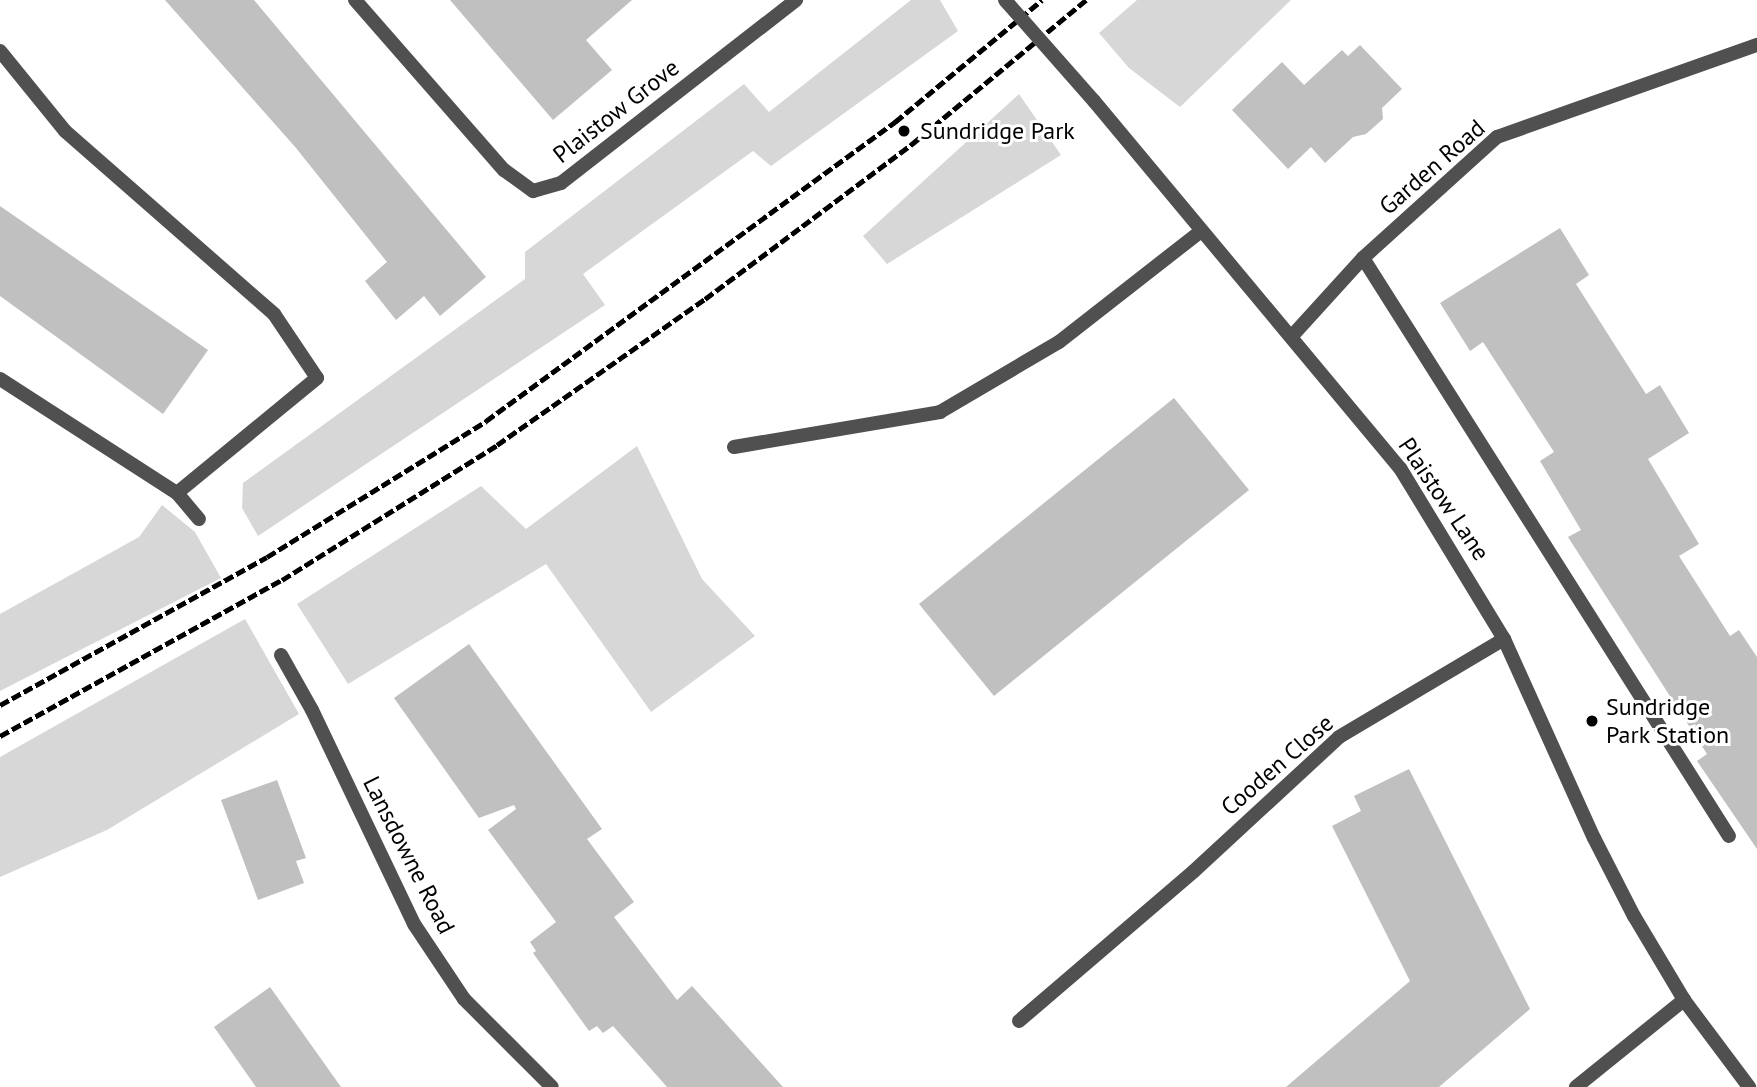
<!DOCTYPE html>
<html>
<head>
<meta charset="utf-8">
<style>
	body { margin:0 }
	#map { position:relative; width:1757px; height:1087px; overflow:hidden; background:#fff; font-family:"PT Sans",sans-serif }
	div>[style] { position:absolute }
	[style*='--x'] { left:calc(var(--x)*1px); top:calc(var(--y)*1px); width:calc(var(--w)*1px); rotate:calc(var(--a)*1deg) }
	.green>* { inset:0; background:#d7d7d7 }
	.building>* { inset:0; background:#c0c0c0 }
	.service>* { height:14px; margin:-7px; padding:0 7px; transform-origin:7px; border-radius:7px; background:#505050 }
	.minor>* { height:14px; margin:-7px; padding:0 7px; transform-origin:7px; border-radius:7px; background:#505050 }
	.tertiary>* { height:14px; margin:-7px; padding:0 7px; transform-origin:7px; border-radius:7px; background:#505050 }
	.rail>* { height:5px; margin-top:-2.5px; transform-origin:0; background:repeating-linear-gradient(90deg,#000 0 10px,transparent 0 13.5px) }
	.tertiary-bridge>* { height:14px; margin:-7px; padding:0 7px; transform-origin:7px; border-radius:7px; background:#505050 }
	.dots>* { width:19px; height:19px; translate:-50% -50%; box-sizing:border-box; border:4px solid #fff; border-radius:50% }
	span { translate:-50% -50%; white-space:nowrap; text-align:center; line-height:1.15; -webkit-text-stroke:6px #fff; paint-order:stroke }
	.street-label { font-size:24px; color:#000 }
	.poi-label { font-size:24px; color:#000 }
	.left { translate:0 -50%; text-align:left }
</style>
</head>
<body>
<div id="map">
	<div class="green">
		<i style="clip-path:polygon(911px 0,940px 0,958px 31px,771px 166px,753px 151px,583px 274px,605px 305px,258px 536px,242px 508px,243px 483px,525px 279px,525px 252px,744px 84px,769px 112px)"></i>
		<i style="clip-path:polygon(1137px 0,1291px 0,1180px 107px,1129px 68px,1099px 33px)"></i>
		<i style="clip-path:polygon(1019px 94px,1061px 155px,887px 264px,863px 236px)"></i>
		<i style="clip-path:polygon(637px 446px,702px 579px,755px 636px,651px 712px,546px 564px,348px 684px,297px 604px,481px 486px,526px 529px)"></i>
		<i style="clip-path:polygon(162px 505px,195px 532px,221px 578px,0 691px,0 614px,139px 537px)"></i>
		<i style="clip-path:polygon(245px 619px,299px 714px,107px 830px,0 877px,0 757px)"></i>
	</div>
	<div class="building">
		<i style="clip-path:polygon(165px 0,254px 0,486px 277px,440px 316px,424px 296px,396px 320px,365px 281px,387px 262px,296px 148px)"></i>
		<i style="clip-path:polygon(450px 0,632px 0,586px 40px,612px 70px,553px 120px)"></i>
		<i style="clip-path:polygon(1360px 45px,1402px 89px,1382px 108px,1383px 119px,1366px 134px,1353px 137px,1325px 163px,1311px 147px,1288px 169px,1232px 110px,1282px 62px,1304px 85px,1342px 50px,1348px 56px)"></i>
		<i style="clip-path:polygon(0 206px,208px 350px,163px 414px,0 296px)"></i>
		<i style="clip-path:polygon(1560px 228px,1589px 275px,1576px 284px,1646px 394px,1660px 385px,1689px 433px,1648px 459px,1699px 544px,1679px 556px,1730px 636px,1739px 630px,1757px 657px,1757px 849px,1697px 761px,1707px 754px,1568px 537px,1581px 530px,1540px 461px,1554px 452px,1483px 342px,1470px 351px,1440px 303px)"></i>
		<i style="clip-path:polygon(1174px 398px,1249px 490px,994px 696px,919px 604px)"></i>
		<i style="clip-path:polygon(469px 644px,602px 829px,587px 839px,634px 902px,614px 917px,677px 1000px,692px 986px,783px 1087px,667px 1087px,613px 1026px,603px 1033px,597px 1026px,589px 1031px,533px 953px,536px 951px,530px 942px,556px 922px,488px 830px,516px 809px,514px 805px,479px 818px,394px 698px)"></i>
		<i style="clip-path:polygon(1409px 769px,1530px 1009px,1439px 1087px,1286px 1087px,1410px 981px,1332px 826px,1361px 811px,1354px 796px)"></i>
		<i style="clip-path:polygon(277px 780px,306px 858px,296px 861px,304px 883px,258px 900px,221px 800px)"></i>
		<i style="clip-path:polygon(270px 987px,341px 1087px,256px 1087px,214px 1027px)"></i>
	</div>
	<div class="service">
		<i style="--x:0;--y:51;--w:103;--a:50.9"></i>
		<i style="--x:65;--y:131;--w:278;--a:41.2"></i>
		<i style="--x:274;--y:314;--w:77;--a:56.1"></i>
		<i style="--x:317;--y:378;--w:181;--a:140.6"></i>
		<i style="--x:1363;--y:258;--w:684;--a:57.66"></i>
		<i style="--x:1019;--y:1021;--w:230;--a:-40.6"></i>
	</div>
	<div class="minor">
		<i style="--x:355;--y:0;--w:226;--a:48.8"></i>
		<i style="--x:504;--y:170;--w:36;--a:36"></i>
		<i style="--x:533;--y:191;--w:29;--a:-16"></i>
		<i style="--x:561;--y:183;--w:298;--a:-37.9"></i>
		<i style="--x:1292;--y:336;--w:105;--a:-47.7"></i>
		<i style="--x:1363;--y:258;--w:181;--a:-42.1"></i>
		<i style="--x:1497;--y:137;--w:276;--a:-19.5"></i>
		<i style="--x:0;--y:379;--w:211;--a:32.8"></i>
		<i style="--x:177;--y:493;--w:34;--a:50"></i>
		<i style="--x:734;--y:447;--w:209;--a:-9.6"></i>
		<i style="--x:940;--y:412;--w:138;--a:-30.5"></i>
		<i style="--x:1059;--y:342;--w:180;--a:-38"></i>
		<i style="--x:281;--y:655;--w:63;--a:60.6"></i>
		<i style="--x:312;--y:710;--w:237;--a:64.5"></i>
		<i style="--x:414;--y:924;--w:90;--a:56.3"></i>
		<i style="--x:464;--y:999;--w:124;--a:45"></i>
		<i style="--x:1194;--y:871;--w:197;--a:-42.7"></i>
		<i style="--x:1339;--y:737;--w:192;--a:-30.7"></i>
		<i style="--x:1576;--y:1087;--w:139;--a:-38.9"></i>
	</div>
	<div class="tertiary">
		<i style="--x:1094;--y:101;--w:478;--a:50.2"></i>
		<i style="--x:1400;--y:468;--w:200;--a:58.7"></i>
		<i style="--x:1504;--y:639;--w:218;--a:65.7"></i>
		<i style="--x:1594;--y:838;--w:88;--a:62.9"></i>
		<i style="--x:1634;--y:916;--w:98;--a:59.2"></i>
		<i style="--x:1684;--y:1000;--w:109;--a:53.2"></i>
	</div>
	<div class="rail">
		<i style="--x:0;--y:705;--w:305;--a:-29"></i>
		<i style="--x:267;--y:557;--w:258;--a:-31.8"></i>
		<i style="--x:486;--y:421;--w:507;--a:-36.17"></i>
		<i style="--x:895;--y:122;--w:191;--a:-39.7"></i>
		<i style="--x:0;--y:736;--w:322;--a:-29"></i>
		<i style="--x:282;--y:580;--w:254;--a:-32.1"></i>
		<i style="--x:497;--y:445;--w:254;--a:-35.1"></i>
		<i style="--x:705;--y:299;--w:259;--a:-36.8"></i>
		<i style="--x:912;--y:144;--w:226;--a:-39.6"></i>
	</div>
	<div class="tertiary-bridge">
		<i style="--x:1005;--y:0;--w:135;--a:48.6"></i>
	</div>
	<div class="dots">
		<i style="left:904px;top:131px;background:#000"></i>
		<i style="left:1592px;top:721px;background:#000"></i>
	</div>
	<div class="street-label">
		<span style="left:616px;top:111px;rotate:-38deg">Plaistow Grove</span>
		<span style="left:1432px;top:167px;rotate:-41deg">Garden Road</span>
		<span style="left:1444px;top:499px;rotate:56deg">Plaistow Lane</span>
		<span style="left:1277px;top:765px;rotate:-41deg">Cooden Close</span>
		<span style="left:409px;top:855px;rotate:63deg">Lansdowne Road</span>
	</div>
	<div class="poi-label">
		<span class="left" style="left:920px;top:131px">Sundridge Park</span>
		<span class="left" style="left:1606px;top:721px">Sundridge<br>Park Station</span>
	</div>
</div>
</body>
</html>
